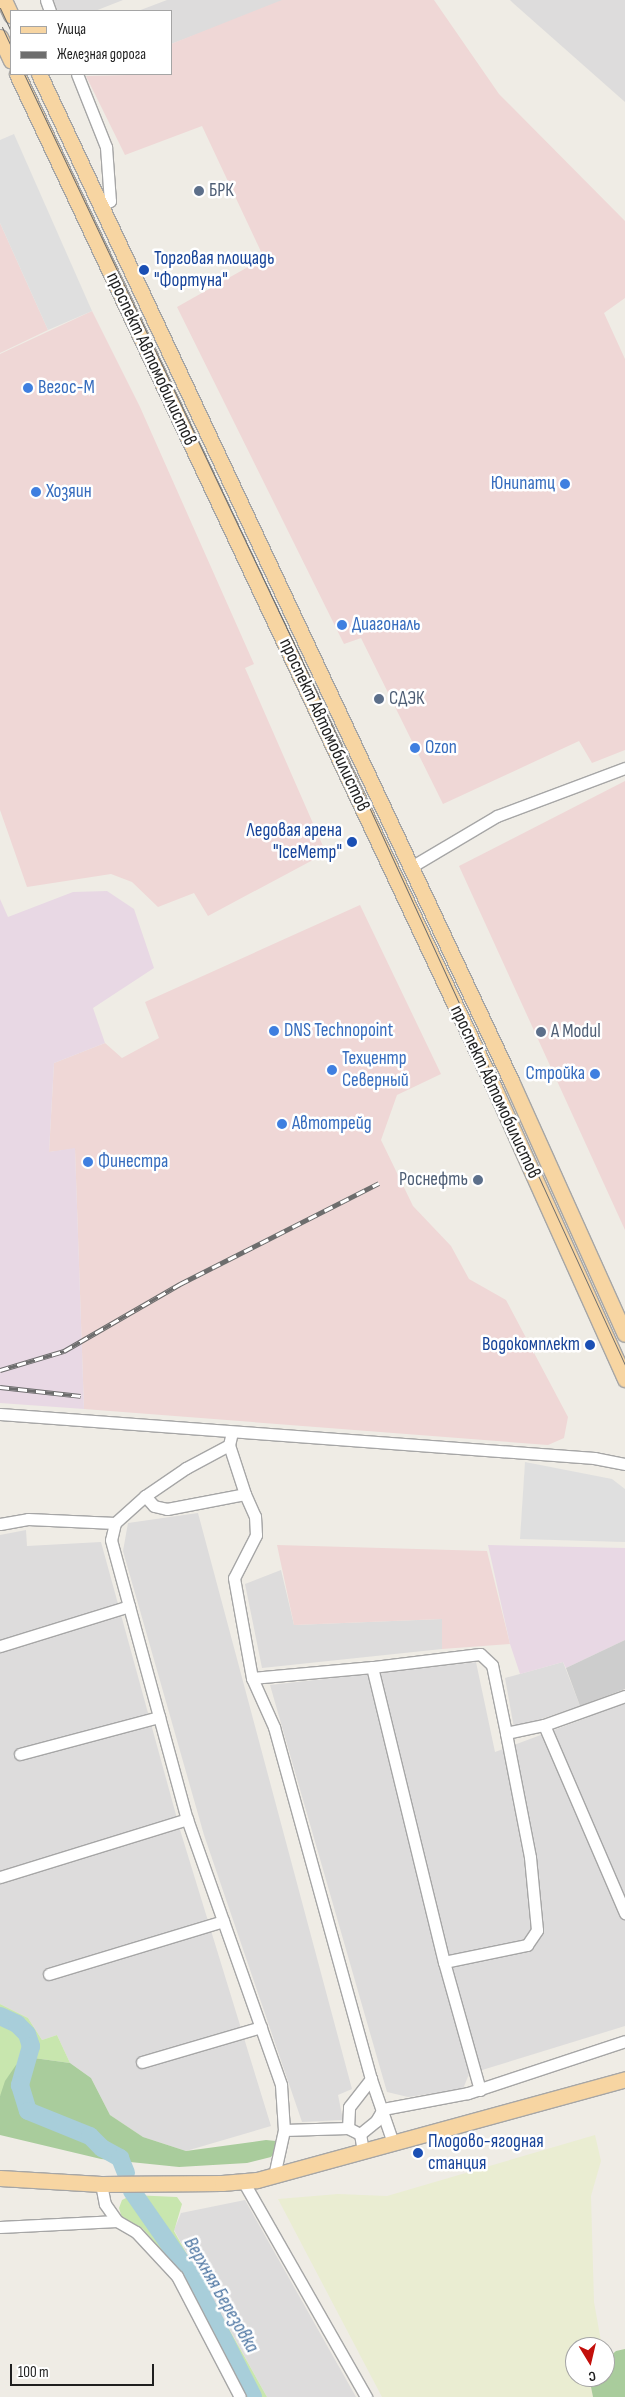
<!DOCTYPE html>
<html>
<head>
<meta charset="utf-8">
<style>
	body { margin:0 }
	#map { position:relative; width:625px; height:2397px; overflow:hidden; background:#efece5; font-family:"Sofia Sans Condensed",sans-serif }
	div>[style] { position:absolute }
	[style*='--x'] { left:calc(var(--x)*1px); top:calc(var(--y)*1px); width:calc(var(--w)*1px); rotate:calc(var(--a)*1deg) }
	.residential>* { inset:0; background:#dddcdc }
	.commercial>* { inset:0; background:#efd7d6 }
	.industrial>* { inset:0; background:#e8d8e4 }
	.religious>* { inset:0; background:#cdcdcd }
	.farmland>* { inset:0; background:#eaedd2 }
	.grass>* { inset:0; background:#c8e6ae }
	.forest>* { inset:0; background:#a9cc9c }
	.parking>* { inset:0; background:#dfdfdf }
	.river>* { height:18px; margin:-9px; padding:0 9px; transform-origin:9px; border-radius:9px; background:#a8ceda }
	.roads { filter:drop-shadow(1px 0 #a6a6a6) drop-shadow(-1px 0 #a6a6a6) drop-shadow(0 1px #a6a6a6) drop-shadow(0 -1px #a6a6a6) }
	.minor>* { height:11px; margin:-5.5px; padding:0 5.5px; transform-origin:5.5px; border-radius:5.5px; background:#fff }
	.major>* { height:15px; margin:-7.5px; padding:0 7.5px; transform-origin:7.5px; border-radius:7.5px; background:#f7d5a2 }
	.tram>* { height:1px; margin:-0.5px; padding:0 0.5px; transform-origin:0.5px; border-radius:0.5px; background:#6d6d6d }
	.rail>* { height:5px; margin-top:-2.5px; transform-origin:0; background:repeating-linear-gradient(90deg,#fff 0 9px,#6d6d6d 0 18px); box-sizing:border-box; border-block:1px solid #6d6d6d }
	.dots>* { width:14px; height:14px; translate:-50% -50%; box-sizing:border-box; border:2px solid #fff; border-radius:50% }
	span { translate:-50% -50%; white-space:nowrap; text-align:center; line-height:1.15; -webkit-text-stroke:5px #fff; paint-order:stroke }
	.service-label { font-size:19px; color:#4e5e75 }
	.left { translate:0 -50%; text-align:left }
	.right { translate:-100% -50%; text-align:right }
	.transit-label { font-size:19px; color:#164399 }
	.street-label { font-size:19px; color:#1f1f1f }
	.shop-label { font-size:19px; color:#366cbe }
	.water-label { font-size:20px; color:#4d75a2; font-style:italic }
	.legend { position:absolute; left:10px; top:10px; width:162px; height:65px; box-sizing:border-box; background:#fff; border:1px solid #a5a5a5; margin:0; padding:6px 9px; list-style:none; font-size:15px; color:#1f1f1f }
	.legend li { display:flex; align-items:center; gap:10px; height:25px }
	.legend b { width:25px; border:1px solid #a5a5a5 }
	.north { position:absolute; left:565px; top:2337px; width:50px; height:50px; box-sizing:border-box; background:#fff; border:1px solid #a5a5a5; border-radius:50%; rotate:171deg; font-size:14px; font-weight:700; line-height:20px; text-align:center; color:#1f1f1f }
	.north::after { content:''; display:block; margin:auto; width:18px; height:22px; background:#c30f0b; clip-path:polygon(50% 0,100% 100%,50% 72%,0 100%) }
	.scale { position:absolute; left:10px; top:2364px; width:144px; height:22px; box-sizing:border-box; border:2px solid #1f1f1f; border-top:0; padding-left:6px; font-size:15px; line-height:18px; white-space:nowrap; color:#1f1f1f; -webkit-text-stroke:4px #fff; paint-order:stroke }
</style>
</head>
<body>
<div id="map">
	<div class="residential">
		<i style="clip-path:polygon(50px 0,123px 0,95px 11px,54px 11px)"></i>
		<i style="clip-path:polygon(167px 0,282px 0,283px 2px,171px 44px,171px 11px,138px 11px)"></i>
		<i style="clip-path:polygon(510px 0,625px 0,625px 102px,513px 3px)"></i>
		<i style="clip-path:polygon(198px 1513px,352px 2089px,338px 2095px,343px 2120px,302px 2122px,204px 1835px,123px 1551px,128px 1523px)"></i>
		<i style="clip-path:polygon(26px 1530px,27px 1546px,101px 1542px,181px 1833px,271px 2126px,186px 2151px,143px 2137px,110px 2115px,91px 2078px,70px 2063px,57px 2035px,42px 2040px,28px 2018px,0 2004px,0 1535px)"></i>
		<i style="clip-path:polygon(281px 1570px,294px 1625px,442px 1619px,442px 1649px,262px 1668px,245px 1584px)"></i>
		<i style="clip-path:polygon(476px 1662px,495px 1752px,586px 1718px,625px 1699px,625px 2026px,469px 2074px,463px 2089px,408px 2097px,387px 2092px,270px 1685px)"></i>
		<i style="clip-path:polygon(563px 1662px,580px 1706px,514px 1728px,505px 1678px)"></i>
		<i style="clip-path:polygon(245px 2200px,356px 2397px,267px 2397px,174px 2230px,181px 2213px)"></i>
	</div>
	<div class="commercial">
		<i style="clip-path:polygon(282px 0,434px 0,499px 94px,625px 221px,625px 298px,604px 313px,625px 359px,625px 750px,592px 763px,579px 741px,443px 804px,361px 638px,344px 644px,177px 307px,264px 258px,202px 126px,125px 155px,86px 76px,171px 74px,171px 44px)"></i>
		<i style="clip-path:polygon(0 223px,48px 330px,0 353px)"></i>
		<i style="clip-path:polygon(92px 311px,140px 407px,254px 664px,245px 668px,326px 853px,208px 916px,194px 893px,158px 907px,132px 882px,111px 874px,27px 887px,0 810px,0 354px)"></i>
		<i style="clip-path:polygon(625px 781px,625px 1230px,459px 866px)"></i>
		<i style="clip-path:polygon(360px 905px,441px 1074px,397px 1095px,381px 1140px,413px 1206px,451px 1246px,469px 1279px,506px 1300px,568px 1417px,564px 1438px,548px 1445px,84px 1409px,75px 1149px,49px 1152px,54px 1063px,105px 1043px,122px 1058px,159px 1038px,145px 1002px)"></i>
		<i style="clip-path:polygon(277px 1545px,487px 1551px,510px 1644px,442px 1649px,442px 1619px,294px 1625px)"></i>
	</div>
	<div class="industrial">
		<i style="clip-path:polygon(107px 891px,134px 909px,154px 968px,93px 1008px,105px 1043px,54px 1063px,49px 1152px,75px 1148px,84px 1409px,0 1403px,0 899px,8px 917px,73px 892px)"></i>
		<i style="clip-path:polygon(488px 1545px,625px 1548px,625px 1640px,566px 1668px,563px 1662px,520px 1674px,510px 1644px)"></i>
	</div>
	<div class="religious">
		<i style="clip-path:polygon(625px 1640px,625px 1689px,580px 1706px,566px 1668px)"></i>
	</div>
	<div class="farmland">
		<i style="clip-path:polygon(595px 2135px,601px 2161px,591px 2196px,594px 2302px,602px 2347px,575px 2347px,575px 2377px,594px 2377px,591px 2387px,593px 2397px,382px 2397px,278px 2199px,338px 2194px,387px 2196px)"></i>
	</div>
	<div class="grass">
		<i style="clip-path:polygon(0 2004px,28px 2018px,42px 2040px,57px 2035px,70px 2063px,34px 2058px,0 2096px)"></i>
		<i style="clip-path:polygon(132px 2195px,177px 2197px,182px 2204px,174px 2231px,267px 2397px,246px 2397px,187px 2279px,142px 2228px,122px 2218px,119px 2208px,122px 2200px)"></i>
	</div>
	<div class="forest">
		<i style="clip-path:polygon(34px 2058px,70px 2063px,91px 2078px,110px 2115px,143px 2137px,186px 2151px,266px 2140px,276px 2141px,277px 2150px,271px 2157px,247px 2163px,179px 2167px,101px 2159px,0 2135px,0 2096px,5px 2081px,16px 2065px)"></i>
		<i style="clip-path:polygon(625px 2349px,625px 2397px,593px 2397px,591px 2387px,594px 2377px,605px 2377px,605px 2361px,616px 2351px)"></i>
	</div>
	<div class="parking">
		<i style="clip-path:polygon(14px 134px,92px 311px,48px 330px,0 223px,0 140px)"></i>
		<i style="clip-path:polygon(525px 1462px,612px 1479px,625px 1489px,625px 1542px,520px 1539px)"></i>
	</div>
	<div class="river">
		<i style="--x:0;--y:2016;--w:19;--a:25"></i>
		<i style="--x:17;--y:2024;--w:14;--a:45"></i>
		<i style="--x:27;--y:2034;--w:13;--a:72"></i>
		<i style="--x:31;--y:2046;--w:41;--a:105.8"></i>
		<i style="--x:20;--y:2085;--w:27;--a:73"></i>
		<i style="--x:28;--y:2111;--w:67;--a:22"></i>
		<i style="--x:90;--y:2136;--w:17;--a:45"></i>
		<i style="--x:102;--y:2148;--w:21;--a:29"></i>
		<i style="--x:120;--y:2158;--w:16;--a:68"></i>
		<i style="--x:132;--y:2191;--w:108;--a:55.1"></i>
		<i style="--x:194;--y:2280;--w:131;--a:63.2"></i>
	</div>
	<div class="roads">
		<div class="minor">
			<i style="--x:46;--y:0;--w:12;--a:70"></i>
			<i style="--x:77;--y:74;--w:79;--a:68.3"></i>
			<i style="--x:106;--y:147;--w:54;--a:85.8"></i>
			<i style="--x:110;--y:201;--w:10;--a:156"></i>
			<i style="--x:411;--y:867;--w:100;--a:-30.7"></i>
			<i style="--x:497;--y:816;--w:137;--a:-20.6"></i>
			<i style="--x:0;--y:1414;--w:596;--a:4.24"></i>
			<i style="--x:594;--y:1458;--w:32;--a:11"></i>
			<i style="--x:232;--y:1432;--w:13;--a:103"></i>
			<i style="--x:229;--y:1445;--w:49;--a:151.9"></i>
			<i style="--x:186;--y:1468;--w:50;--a:145.7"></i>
			<i style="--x:145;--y:1496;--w:40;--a:138"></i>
			<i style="--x:115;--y:1523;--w:17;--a:103"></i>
			<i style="--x:111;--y:1540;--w:289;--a:74.8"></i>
			<i style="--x:187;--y:1819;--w:282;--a:70.5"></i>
			<i style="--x:281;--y:2085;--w:45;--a:86.2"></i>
			<i style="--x:284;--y:2130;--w:47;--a:102.3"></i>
			<i style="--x:229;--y:1445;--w:52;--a:71.9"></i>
			<i style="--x:145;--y:1496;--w:13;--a:48"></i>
			<i style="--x:154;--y:1506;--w:13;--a:13"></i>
			<i style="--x:167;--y:1509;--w:79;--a:-10.9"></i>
			<i style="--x:245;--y:1494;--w:24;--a:66"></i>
			<i style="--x:255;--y:1516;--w:19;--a:87"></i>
			<i style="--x:256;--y:1535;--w:48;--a:117.1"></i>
			<i style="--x:234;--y:1578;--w:102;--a:79.8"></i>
			<i style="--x:252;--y:1678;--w:121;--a:-5.2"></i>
			<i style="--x:0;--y:1524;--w:28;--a:-10"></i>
			<i style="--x:28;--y:1519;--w:87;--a:2.6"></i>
			<i style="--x:0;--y:1646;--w:135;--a:-17.2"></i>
			<i style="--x:252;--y:1678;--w:54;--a:65.8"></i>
			<i style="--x:274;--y:1727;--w:365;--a:74.6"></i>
			<i style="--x:371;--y:2079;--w:68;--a:71"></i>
			<i style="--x:544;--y:1725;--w:205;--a:66.7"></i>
			<i style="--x:506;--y:1733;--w:39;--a:-12"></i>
			<i style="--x:544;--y:1725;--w:86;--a:-19.7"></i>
			<i style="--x:20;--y:1754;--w:144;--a:-14.9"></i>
			<i style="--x:0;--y:1877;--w:196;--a:-17.2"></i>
			<i style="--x:444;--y:1962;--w:85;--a:-11.6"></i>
			<i style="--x:527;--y:1945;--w:18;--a:-56"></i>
			<i style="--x:537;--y:1930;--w:73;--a:-95.5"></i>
			<i style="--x:530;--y:1857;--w:126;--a:-101"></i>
			<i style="--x:506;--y:1733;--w:69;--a:-101.6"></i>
			<i style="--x:492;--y:1665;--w:16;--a:-137"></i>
			<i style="--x:480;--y:1654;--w:109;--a:173.1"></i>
			<i style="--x:372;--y:1667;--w:304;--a:76.3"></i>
			<i style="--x:444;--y:1962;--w:133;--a:74.3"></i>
			<i style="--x:49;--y:1974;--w:182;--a:-16.9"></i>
			<i style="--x:142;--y:2062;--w:124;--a:-16.4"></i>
			<i style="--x:348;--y:2128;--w:21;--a:-87"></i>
			<i style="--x:349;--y:2107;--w:36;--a:-52"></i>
			<i style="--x:284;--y:2130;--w:64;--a:-1.8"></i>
			<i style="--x:348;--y:2128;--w:13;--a:27"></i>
			<i style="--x:360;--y:2134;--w:17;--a:80"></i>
			<i style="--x:360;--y:2134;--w:21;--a:-39"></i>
			<i style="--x:376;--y:2121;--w:14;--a:-60"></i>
			<i style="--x:383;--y:2109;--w:86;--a:-10.7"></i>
			<i style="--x:468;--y:2093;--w:165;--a:-18.3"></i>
			<i style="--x:243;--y:2181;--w:249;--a:60.3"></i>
			<i style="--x:101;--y:2184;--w:20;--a:79"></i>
			<i style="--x:105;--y:2204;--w:21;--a:55"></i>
			<i style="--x:117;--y:2221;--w:22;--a:30"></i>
			<i style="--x:136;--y:2232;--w:60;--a:47"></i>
			<i style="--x:177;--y:2276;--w:136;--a:62.5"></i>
			<i style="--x:0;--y:2227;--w:117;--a:-2.9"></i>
		</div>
		<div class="major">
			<i style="--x:4;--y:0;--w:17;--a:65"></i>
			<i style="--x:0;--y:37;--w:26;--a:65"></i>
			<i style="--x:17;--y:74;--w:1125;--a:64.8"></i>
			<i style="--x:496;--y:1092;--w:315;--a:65.8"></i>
			<i style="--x:39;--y:74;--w:1114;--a:64.88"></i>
			<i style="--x:512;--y:1083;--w:275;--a:65.8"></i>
			<i style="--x:0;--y:2178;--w:101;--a:3.4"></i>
			<i style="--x:101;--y:2184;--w:121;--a:-0.5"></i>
			<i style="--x:222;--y:2183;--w:35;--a:-5"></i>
			<i style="--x:257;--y:2180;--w:382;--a:-15.3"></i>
		</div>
	</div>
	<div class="tram">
		<i style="--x:0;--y:8;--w:26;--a:65"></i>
		<i style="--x:2;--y:27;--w:21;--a:65"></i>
		<i style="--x:24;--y:74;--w:640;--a:64.64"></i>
		<i style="--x:298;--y:652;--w:784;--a:65.36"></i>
	</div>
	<div class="rail">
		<i style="--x:0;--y:1370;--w:67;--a:-16.5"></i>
		<i style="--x:64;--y:1351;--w:134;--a:-30"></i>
		<i style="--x:180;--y:1284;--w:223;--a:-26.9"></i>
		<i style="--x:0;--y:1387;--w:81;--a:6.3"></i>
	</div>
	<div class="dots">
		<i style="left:199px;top:191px;background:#5c6f8a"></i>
		<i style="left:144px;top:270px;background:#1a4fb4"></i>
		<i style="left:28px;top:388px;background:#3f7fe0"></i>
		<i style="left:565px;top:484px;background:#3f7fe0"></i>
		<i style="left:36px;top:492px;background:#3f7fe0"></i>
		<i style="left:342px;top:625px;background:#3f7fe0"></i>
		<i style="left:379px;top:699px;background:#5c6f8a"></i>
		<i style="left:415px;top:748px;background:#3f7fe0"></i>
		<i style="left:352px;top:842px;background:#1a4fb4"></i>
		<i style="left:274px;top:1031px;background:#3f7fe0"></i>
		<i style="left:541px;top:1032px;background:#5c6f8a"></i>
		<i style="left:332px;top:1070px;background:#3f7fe0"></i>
		<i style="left:595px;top:1074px;background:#3f7fe0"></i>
		<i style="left:282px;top:1124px;background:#3f7fe0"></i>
		<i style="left:88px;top:1162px;background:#3f7fe0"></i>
		<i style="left:478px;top:1180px;background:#5c6f8a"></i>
		<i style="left:590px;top:1345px;background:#1a4fb4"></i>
		<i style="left:418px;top:2153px;background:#1a4fb4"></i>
	</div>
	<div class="service-label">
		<span class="left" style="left:209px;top:191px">БРК</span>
		<span class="left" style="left:389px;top:699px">СДЭК</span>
		<span class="left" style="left:551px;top:1032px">A Modul</span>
		<span class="right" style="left:468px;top:1180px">Роснефть</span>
	</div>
	<div class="transit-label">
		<span class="left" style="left:154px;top:270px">Торговая площадь<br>"Фортуна"</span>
		<span class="right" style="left:342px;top:842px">Ледовая арена<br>"IceМетр"</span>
		<span class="right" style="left:580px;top:1345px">Водокомплект</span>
		<span class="left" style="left:428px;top:2153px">Плодово-ягодная<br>станция</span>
	</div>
	<div class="street-label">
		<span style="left:151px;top:359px;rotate:65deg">проспект Автомобилистов</span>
		<span style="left:324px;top:725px;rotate:65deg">проспект Автомобилистов</span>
		<span style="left:495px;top:1092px;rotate:65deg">проспект Автомобилистов</span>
	</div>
	<div class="shop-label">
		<span class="left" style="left:38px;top:388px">Вегос-М</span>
		<span class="right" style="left:555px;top:484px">Юнипатц</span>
		<span class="left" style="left:46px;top:492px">Хозяин</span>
		<span class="left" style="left:352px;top:625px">Диагональ</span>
		<span class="left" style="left:425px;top:748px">Ozon</span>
		<span class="left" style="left:284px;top:1031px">DNS Technopoint</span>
		<span class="left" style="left:342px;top:1070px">Техцентр<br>Северный</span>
		<span class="right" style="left:585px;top:1074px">Стройка</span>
		<span class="left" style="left:292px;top:1124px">Автотрейд</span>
		<span class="left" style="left:98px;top:1162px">Финестра</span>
	</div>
	<div class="water-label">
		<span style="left:221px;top:2295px;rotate:60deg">Верхняя Березовка</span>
	</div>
	<ul class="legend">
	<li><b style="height:6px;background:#f7d5a2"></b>Улица</li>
	<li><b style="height:6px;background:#6d6d6d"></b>Железная дорога</li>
	</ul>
	<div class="north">С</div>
	<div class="scale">100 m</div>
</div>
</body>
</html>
